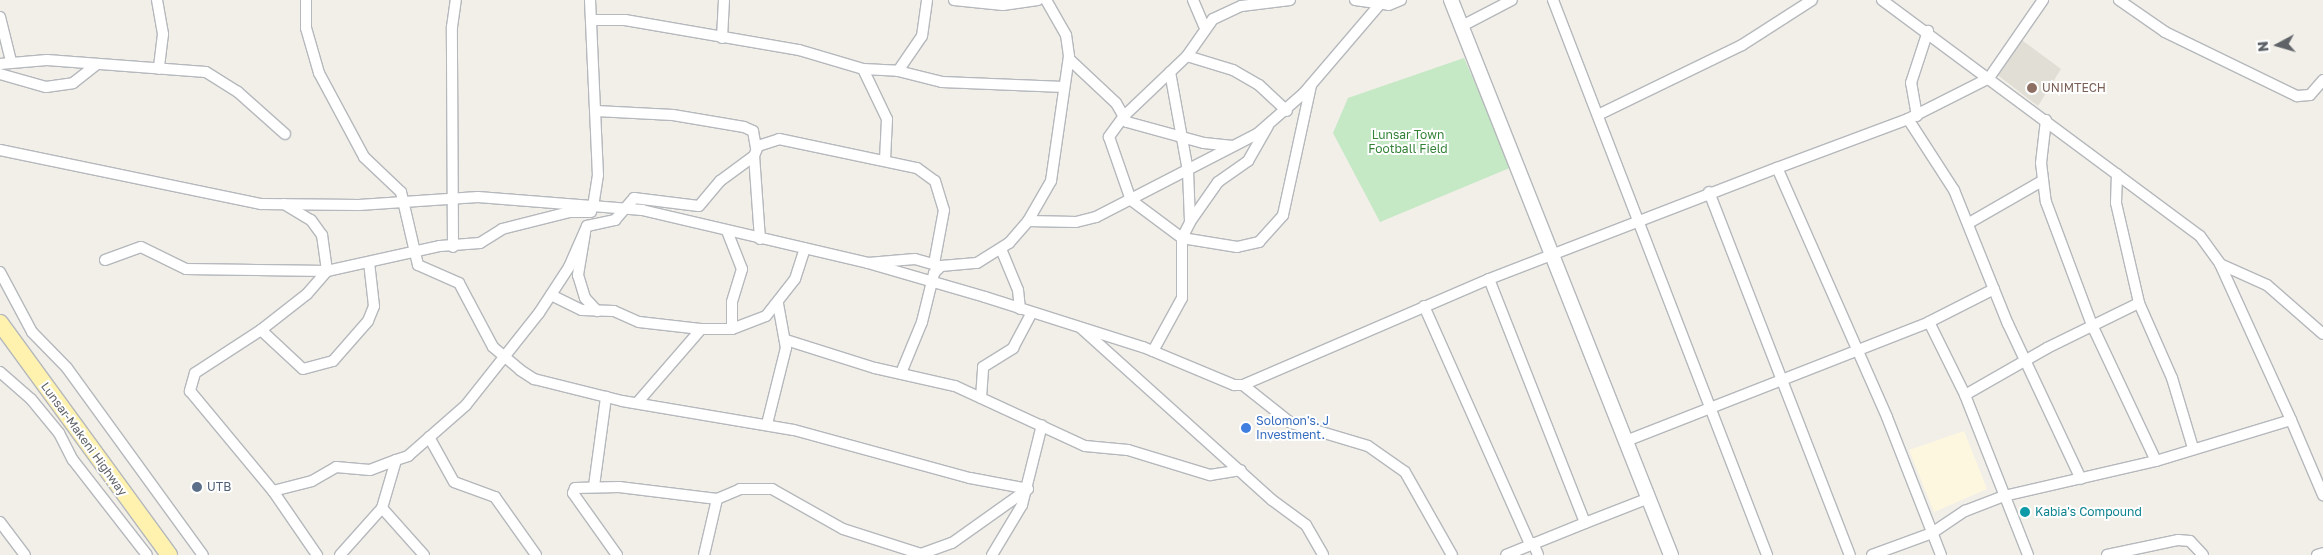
<!DOCTYPE html>
<html>
<head>
<meta charset="utf-8">
<style>
	body { margin:0 }
	#map { position:relative; width:2323px; height:555px; overflow:hidden; background:#f1efe8; font-family:"Golos Text",sans-serif }
	div>[style] { position:absolute }
	[style*='--x'] { left:calc(var(--x)*1px); top:calc(var(--y)*1px); width:calc(var(--w)*1px); rotate:calc(var(--a)*1deg) }
	.commercial>* { inset:0; background:#fef7e0 }
	.education>* { inset:0; background:#e1ded6 }
	.green>* { inset:0; background:#c5e8c5 }
	.roads { filter:drop-shadow(1px 0 #b5b8bc) drop-shadow(-1px 0 #b5b8bc) drop-shadow(0 1px #b5b8bc) drop-shadow(0 -1px #b5b8bc) }
	.street>* { height:10px; margin:-5px; padding:0 5px; transform-origin:5px; border-radius:5px; background:#fff }
	.secondary>* { height:14px; margin:-7px; padding:0 7px; transform-origin:7px; border-radius:7px; background:#fff }
	.primary>* { height:16px; margin:-8px; padding:0 8px; transform-origin:8px; border-radius:8px; background:#fff2af }
	.dots>* { width:14px; height:14px; translate:-50% -50%; box-sizing:border-box; border:2px solid #fff; border-radius:50% }
	span { translate:-50% -50%; white-space:nowrap; text-align:center; line-height:1.15; -webkit-text-stroke:4px #fff; paint-order:stroke }
	.education-label { font-size:12px; color:#785e54 }
	.left { translate:0 -50%; text-align:left }
	.park-label { font-size:12px; color:#348238 }
	.shop-label { font-size:12px; color:#366cbe }
	.street-label { font-size:12px; color:#5f6368 }
	.service-label { font-size:12px; color:#4e5e75 }
	.culture-label { font-size:12px; color:#0d838f }
	.north { position:absolute; left:2253px; top:20px; width:50px; height:50px; -webkit-text-stroke:4px #fff; paint-order:stroke; rotate:264deg; font-size:14px; font-weight:700; line-height:20px; text-align:center; color:#5f6368 }
	.north::after { content:''; display:block; margin:auto; width:18px; height:22px; background:#5f6368; clip-path:polygon(50% 0,100% 100%,50% 72%,0 100%) }
</style>
</head>
<body>
<div id="map">
	<div class="commercial">
		<i style="clip-path:polygon(1964px 431px,1987px 489px,1934px 512px,1909px 450px)"></i>
	</div>
	<div class="education">
		<i style="clip-path:polygon(2019px 38px,2061px 69px,2038px 106px,1991px 70px)"></i>
	</div>
	<div class="green">
		<i style="clip-path:polygon(1464px 58px,1512px 167px,1380px 222px,1333px 133px,1348px 98px)"></i>
	</div>
	<div class="roads">
		<div class="street">
			<i style="--x:157;--y:0;--w:35;--a:80"></i>
			<i style="--x:163;--y:34;--w:35;--a:97"></i>
			<i style="--x:306;--y:0;--w:28;--a:90"></i>
			<i style="--x:306;--y:28;--w:47;--a:73.9"></i>
			<i style="--x:319;--y:73;--w:95;--a:61.8"></i>
			<i style="--x:364;--y:157;--w:51;--a:43.4"></i>
			<i style="--x:401;--y:192;--w:75;--a:76.9"></i>
			<i style="--x:418;--y:265;--w:45;--a:23.7"></i>
			<i style="--x:459;--y:283;--w:72;--a:62"></i>
			<i style="--x:493;--y:347;--w:35;--a:40"></i>
			<i style="--x:520;--y:370;--w:17;--a:33"></i>
			<i style="--x:534;--y:379;--w:91;--a:14"></i>
			<i style="--x:622;--y:401;--w:174;--a:9.6"></i>
			<i style="--x:794;--y:430;--w:182;--a:15.3"></i>
			<i style="--x:970;--y:478;--w:59;--a:10.7"></i>
			<i style="--x:590;--y:0;--w:175;--a:87.4"></i>
			<i style="--x:598;--y:175;--w:33;--a:99"></i>
			<i style="--x:954;--y:0;--w:49;--a:5.8"></i>
			<i style="--x:1003;--y:5;--w:35;--a:-8"></i>
			<i style="--x:1193;--y:0;--w:28;--a:67"></i>
			<i style="--x:1290;--y:0;--w:49;--a:173"></i>
			<i style="--x:1241;--y:6;--w:31;--a:155"></i>
			<i style="--x:1213;--y:19;--w:45;--a:125.1"></i>
			<i style="--x:1187;--y:56;--w:87;--a:136.4"></i>
			<i style="--x:1124;--y:116;--w:26;--a:126"></i>
			<i style="--x:1109;--y:137;--w:67;--a:70.8"></i>
			<i style="--x:1131;--y:200;--w:64;--a:36.7"></i>
			<i style="--x:1182;--y:238;--w:56;--a:9.3"></i>
			<i style="--x:1237;--y:247;--w:23;--a:-13"></i>
			<i style="--x:1259;--y:242;--w:36;--a:-48"></i>
			<i style="--x:1283;--y:215;--w:133;--a:-77.8"></i>
			<i style="--x:1355;--y:0;--w:34;--a:8"></i>
			<i style="--x:1389;--y:5;--w:13;--a:-23"></i>
			<i style="--x:1553;--y:0;--w:595;--a:68.91"></i>
			<i style="--x:1882;--y:0;--w:396;--a:36.6"></i>
			<i style="--x:2200;--y:236;--w:34;--a:54"></i>
			<i style="--x:2220;--y:264;--w:171;--a:65.5"></i>
			<i style="--x:2119;--y:0;--w:56;--a:34.8"></i>
			<i style="--x:2165;--y:32;--w:147;--a:25.9"></i>
			<i style="--x:2297;--y:96;--w:13;--a:-4"></i>
			<i style="--x:2310;--y:95;--w:20;--a:-49"></i>
			<i style="--x:0;--y:17;--w:45;--a:76"></i>
			<i style="--x:592;--y:20;--w:33;--a:0"></i>
			<i style="--x:625;--y:20;--w:177;--a:9.8"></i>
			<i style="--x:799;--y:50;--w:67;--a:16.5"></i>
			<i style="--x:863;--y:69;--w:35;--a:3"></i>
			<i style="--x:898;--y:71;--w:45;--a:14"></i>
			<i style="--x:942;--y:82;--w:122;--a:2.3"></i>
			<i style="--x:1462;--y:26;--w:56;--a:-27.5"></i>
			<i style="--x:722;--y:38;--w:38;--a:-87"></i>
			<i style="--x:1187;--y:56;--w:48;--a:16.9"></i>
			<i style="--x:1233;--y:70;--w:30;--a:30"></i>
			<i style="--x:1259;--y:85;--w:38;--a:43"></i>
			<i style="--x:1069;--y:59;--w:64;--a:43.1"></i>
			<i style="--x:1116;--y:103;--w:22;--a:60"></i>
			<i style="--x:1127;--y:122;--w:80;--a:15.3"></i>
			<i style="--x:1204;--y:143;--w:29;--a:6"></i>
			<i style="--x:0;--y:64;--w:47;--a:-4.9"></i>
			<i style="--x:47;--y:60;--w:159;--a:4.3"></i>
			<i style="--x:206;--y:72;--w:38;--a:32"></i>
			<i style="--x:238;--y:92;--w:63;--a:41.8"></i>
			<i style="--x:863;--y:69;--w:55;--a:64.4"></i>
			<i style="--x:887;--y:119;--w:41;--a:92.8"></i>
			<i style="--x:898;--y:71;--w:42;--a:-55.6"></i>
			<i style="--x:922;--y:36;--w:36;--a:-82"></i>
			<i style="--x:1170;--y:72;--w:101;--a:79.7"></i>
			<i style="--x:1188;--y:171;--w:50;--a:87.7"></i>
			<i style="--x:0;--y:74;--w:48;--a:15.8"></i>
			<i style="--x:46;--y:87;--w:27;--a:-8"></i>
			<i style="--x:73;--y:83;--w:29;--a:-38"></i>
			<i style="--x:596;--y:111;--w:77;--a:3"></i>
			<i style="--x:673;--y:115;--w:72;--a:9.6"></i>
			<i style="--x:744;--y:127;--w:10;--a:24"></i>
			<i style="--x:753;--y:131;--w:17;--a:80"></i>
			<i style="--x:1600;--y:114;--w:158;--a:-25.9"></i>
			<i style="--x:1742;--y:45;--w:83;--a:-32.7"></i>
			<i style="--x:1917;--y:116;--w:34;--a:-100"></i>
			<i style="--x:1911;--y:83;--w:55;--a:-71.9"></i>
			<i style="--x:1908;--y:119;--w:91;--a:-26.8"></i>
			<i style="--x:1989;--y:78;--w:95;--a:-55.3"></i>
			<i style="--x:2046;--y:120;--w:43;--a:96.6"></i>
			<i style="--x:2041;--y:163;--w:39;--a:83"></i>
			<i style="--x:2046;--y:202;--w:131;--a:69.5"></i>
			<i style="--x:2092;--y:325;--w:150;--a:64.8"></i>
			<i style="--x:0;--y:150;--w:267;--a:11.7"></i>
			<i style="--x:261;--y:204;--w:98;--a:0.6"></i>
			<i style="--x:359;--y:205;--w:119;--a:-3.8"></i>
			<i style="--x:478;--y:197;--w:165;--a:4.5"></i>
			<i style="--x:642;--y:210;--w:232;--a:13.2"></i>
			<i style="--x:868;--y:263;--w:122;--a:16.2"></i>
			<i style="--x:985;--y:297;--w:166;--a:17.6"></i>
			<i style="--x:1143;--y:347;--w:99;--a:22.7"></i>
			<i style="--x:1234;--y:385;--w:9;--a:0"></i>
			<i style="--x:1243;--y:385;--w:268;--a:-23.3"></i>
			<i style="--x:1489;--y:279;--w:309;--a:-21.1"></i>
			<i style="--x:2117;--y:174;--w:29;--a:92"></i>
			<i style="--x:2116;--y:203;--w:103;--a:77"></i>
			<i style="--x:2139;--y:303;--w:82;--a:66.3"></i>
			<i style="--x:2172;--y:378;--w:73;--a:73.3"></i>
			<i style="--x:1709;--y:192;--w:389;--a:68.8"></i>
			<i style="--x:284;--y:204;--w:31;--a:31"></i>
			<i style="--x:311;--y:220;--w:19;--a:54"></i>
			<i style="--x:322;--y:235;--w:36;--a:82"></i>
			<i style="--x:327;--y:271;--w:30;--a:131"></i>
			<i style="--x:307;--y:294;--w:58;--a:142"></i>
			<i style="--x:261;--y:330;--w:79;--a:146.9"></i>
			<i style="--x:195;--y:373;--w:19;--a:106"></i>
			<i style="--x:190;--y:391;--w:130;--a:50.3"></i>
			<i style="--x:273;--y:491;--w:78;--a:55.5"></i>
			<i style="--x:1028;--y:221;--w:48;--a:1.2"></i>
			<i style="--x:1076;--y:222;--w:21;--a:-14"></i>
			<i style="--x:1096;--y:217;--w:181;--a:-27.3"></i>
			<i style="--x:1257;--y:134;--w:62;--a:-41.1"></i>
			<i style="--x:1304;--y:93;--w:117;--a:-49.5"></i>
			<i style="--x:1969;--y:223;--w:84;--a:-29.9"></i>
			<i style="--x:727;--y:231;--w:41;--a:68.5"></i>
			<i style="--x:742;--y:269;--w:34;--a:107"></i>
			<i style="--x:732;--y:302;--w:27;--a:90"></i>
			<i style="--x:585;--y:233;--w:43;--a:99.5"></i>
			<i style="--x:578;--y:275;--w:24;--a:73"></i>
			<i style="--x:585;--y:298;--w:18;--a:47"></i>
			<i style="--x:760;--y:239;--w:83;--a:-94.1"></i>
			<i style="--x:754;--y:156;--w:11;--a:-68"></i>
			<i style="--x:758;--y:146;--w:22;--a:-18"></i>
			<i style="--x:779;--y:139;--w:141;--a:11.9"></i>
			<i style="--x:917;--y:168;--w:22;--a:36"></i>
			<i style="--x:935;--y:181;--w:30;--a:73"></i>
			<i style="--x:944;--y:210;--w:55;--a:100.5"></i>
			<i style="--x:453;--y:247;--w:220;--a:-90.3"></i>
			<i style="--x:452;--y:27;--w:27;--a:-82"></i>
			<i style="--x:1001;--y:249;--w:44;--a:67.5"></i>
			<i style="--x:1018;--y:290;--w:19;--a:84"></i>
			<i style="--x:105;--y:260;--w:38;--a:-20"></i>
			<i style="--x:141;--y:247;--w:50;--a:26.1"></i>
			<i style="--x:186;--y:269;--w:141;--a:0.8"></i>
			<i style="--x:327;--y:271;--w:116;--a:-12.5"></i>
			<i style="--x:440;--y:246;--w:40;--a:-4.3"></i>
			<i style="--x:480;--y:243;--w:26;--a:-32"></i>
			<i style="--x:502;--y:229;--w:69;--a:-14.2"></i>
			<i style="--x:569;--y:212;--w:22;--a:0"></i>
			<i style="--x:868;--y:263;--w:47;--a:-4.9"></i>
			<i style="--x:915;--y:259;--w:26;--a:16"></i>
			<i style="--x:2220;--y:264;--w:51;--a:24.1"></i>
			<i style="--x:2267;--y:285;--w:74;--a:41.2"></i>
			<i style="--x:0;--y:272;--w:68;--a:61.9"></i>
			<i style="--x:32;--y:332;--w:50;--a:45.8"></i>
			<i style="--x:67;--y:368;--w:231;--a:54"></i>
			<i style="--x:1489;--y:279;--w:262;--a:68.5"></i>
			<i style="--x:1585;--y:523;--w:85;--a:157.9"></i>
			<i style="--x:551;--y:295;--w:34;--a:26"></i>
			<i style="--x:582;--y:310;--w:32;--a:2"></i>
			<i style="--x:614;--y:311;--w:27;--a:24"></i>
			<i style="--x:639;--y:322;--w:62;--a:6.4"></i>
			<i style="--x:1424;--y:306;--w:261;--a:66"></i>
			<i style="--x:1929;--y:322;--w:81;--a:63.7"></i>
			<i style="--x:1965;--y:395;--w:172;--a:68.5"></i>
			<i style="--x:1081;--y:328;--w:257;--a:42"></i>
			<i style="--x:1272;--y:500;--w:42;--a:36.3"></i>
			<i style="--x:1306;--y:525;--w:34;--a:60"></i>
			<i style="--x:261;--y:330;--w:57;--a:42.9"></i>
			<i style="--x:303;--y:369;--w:31;--a:-15"></i>
			<i style="--x:333;--y:361;--w:53;--a:-48.8"></i>
			<i style="--x:368;--y:321;--w:16;--a:-68"></i>
			<i style="--x:374;--y:306;--w:44;--a:-96.5"></i>
			<i style="--x:786;--y:340;--w:93;--a:17.5"></i>
			<i style="--x:875;--y:368;--w:82;--a:12.7"></i>
			<i style="--x:955;--y:386;--w:143;--a:24.8"></i>
			<i style="--x:1085;--y:446;--w:43;--a:5.3"></i>
			<i style="--x:1128;--y:450;--w:86;--a:17"></i>
			<i style="--x:1210;--y:475;--w:31;--a:-9"></i>
			<i style="--x:1153;--y:351;--w:60;--a:-61.3"></i>
			<i style="--x:1182;--y:298;--w:60;--a:-90"></i>
			<i style="--x:1182;--y:238;--w:18;--a:-63"></i>
			<i style="--x:1190;--y:222;--w:49;--a:-55"></i>
			<i style="--x:1218;--y:182;--w:37;--a:-35"></i>
			<i style="--x:1248;--y:161;--w:40;--a:-60.3"></i>
			<i style="--x:0;--y:372;--w:41;--a:41.1"></i>
			<i style="--x:31;--y:399;--w:44;--a:50.5"></i>
			<i style="--x:59;--y:433;--w:30;--a:63"></i>
			<i style="--x:73;--y:460;--w:120;--a:52.1"></i>
			<i style="--x:901;--y:373;--w:55;--a:-67.6"></i>
			<i style="--x:922;--y:322;--w:50;--a:-76.2"></i>
			<i style="--x:934;--y:273;--w:10;--a:-45"></i>
			<i style="--x:941;--y:266;--w:36;--a:-5"></i>
			<i style="--x:977;--y:263;--w:38;--a:-32"></i>
			<i style="--x:1009;--y:243;--w:29;--a:-49"></i>
			<i style="--x:1028;--y:221;--w:46;--a:-60.1"></i>
			<i style="--x:1051;--y:181;--w:126;--a:-81.8"></i>
			<i style="--x:1069;--y:56;--w:21;--a:-98"></i>
			<i style="--x:1066;--y:35;--w:40;--a:-119.7"></i>
			<i style="--x:1243;--y:385;--w:61;--a:38.4"></i>
			<i style="--x:1291;--y:423;--w:80;--a:16.6"></i>
			<i style="--x:1368;--y:446;--w:45;--a:35.1"></i>
			<i style="--x:1405;--y:472;--w:95;--a:60.5"></i>
			<i style="--x:1965;--y:395;--w:95;--a:-29.8"></i>
			<i style="--x:2047;--y:348;--w:102;--a:-26.1"></i>
			<i style="--x:981;--y:398;--w:31;--a:-86"></i>
			<i style="--x:983;--y:367;--w:36;--a:-32"></i>
			<i style="--x:1013;--y:348;--w:40;--a:-62"></i>
			<i style="--x:637;--y:403;--w:98;--a:-49.1"></i>
			<i style="--x:701;--y:329;--w:31;--a:0"></i>
			<i style="--x:732;--y:329;--w:36;--a:-21"></i>
			<i style="--x:766;--y:316;--w:47;--a:-51.9"></i>
			<i style="--x:795;--y:279;--w:32;--a:-72"></i>
			<i style="--x:767;--y:424;--w:78;--a:-76"></i>
			<i style="--x:786;--y:348;--w:45;--a:-100.3"></i>
			<i style="--x:429;--y:437;--w:51;--a:60.9"></i>
			<i style="--x:454;--y:482;--w:44;--a:20.1"></i>
			<i style="--x:495;--y:497;--w:71;--a:54.7"></i>
			<i style="--x:1626;--y:441;--w:326;--a:-21.4"></i>
			<i style="--x:1929;--y:322;--w:73;--a:-26.9"></i>
			<i style="--x:594;--y:486;--w:90;--a:-82.3"></i>
			<i style="--x:273;--y:491;--w:40;--a:-14.4"></i>
			<i style="--x:312;--y:481;--w:28;--a:-30"></i>
			<i style="--x:336;--y:467;--w:34;--a:5"></i>
			<i style="--x:370;--y:470;--w:28;--a:-21"></i>
			<i style="--x:382;--y:508;--w:63;--a:48.2"></i>
			<i style="--x:0;--y:522;--w:41;--a:52.9"></i>
			<i style="--x:1585;--y:523;--w:69;--a:-21.3"></i>
			<i style="--x:1533;--y:543;--w:13;--a:67"></i>
			<i style="--x:340;--y:555;--w:63;--a:-48.2"></i>
			<i style="--x:382;--y:508;--w:50;--a:-73.7"></i>
			<i style="--x:396;--y:460;--w:13;--a:-18"></i>
			<i style="--x:408;--y:456;--w:77;--a:-41.3"></i>
			<i style="--x:466;--y:405;--w:117;--a:-51.6"></i>
			<i style="--x:539;--y:313;--w:55;--a:-56.9"></i>
			<i style="--x:569;--y:267;--w:45;--a:-66.3"></i>
			<i style="--x:587;--y:226;--w:29;--a:-12"></i>
			<i style="--x:615;--y:220;--w:29;--a:-49"></i>
			<i style="--x:634;--y:198;--w:65;--a:7"></i>
			<i style="--x:699;--y:206;--w:33;--a:-50"></i>
			<i style="--x:720;--y:181;--w:42;--a:-36.3"></i>
			<i style="--x:617;--y:555;--w:76;--a:-125.4"></i>
			<i style="--x:573;--y:493;--w:5;--a:-68"></i>
			<i style="--x:575;--y:488;--w:44;--a:-1.3"></i>
			<i style="--x:619;--y:487;--w:99;--a:7"></i>
			<i style="--x:717;--y:499;--w:25;--a:-23"></i>
			<i style="--x:740;--y:489;--w:32;--a:0"></i>
			<i style="--x:772;--y:489;--w:81;--a:29.4"></i>
			<i style="--x:843;--y:529;--w:82;--a:17.8"></i>
			<i style="--x:921;--y:554;--w:33;--a:-20"></i>
			<i style="--x:952;--y:543;--w:93;--a:-35.4"></i>
			<i style="--x:704;--y:555;--w:57;--a:-76.9"></i>
			<i style="--x:992;--y:555;--w:58;--a:-59"></i>
			<i style="--x:1022;--y:505;--w:82;--a:-76"></i>
			<i style="--x:1872;--y:555;--w:64;--a:-20.1"></i>
			<i style="--x:1932;--y:533;--w:40;--a:-34"></i>
			<i style="--x:1965;--y:511;--w:42;--a:-21"></i>
			<i style="--x:2004;--y:496;--w:156;--a:-13"></i>
			<i style="--x:2156;--y:461;--w:141;--a:-16.9"></i>
			<i style="--x:2291;--y:420;--w:82;--a:66.9"></i>
			<i style="--x:1941;--y:555;--w:148;--a:-111.4"></i>
			<i style="--x:1887;--y:417;--w:272;--a:-113.8"></i>
			<i style="--x:1777;--y:168;--w:140;--a:-20.5"></i>
			<i style="--x:1908;--y:119;--w:85;--a:57.1"></i>
			<i style="--x:1954;--y:190;--w:144;--a:68.1"></i>
			<i style="--x:2008;--y:324;--w:171;--a:64.8"></i>
			<i style="--x:2107;--y:555;--w:73;--a:-11.9"></i>
			<i style="--x:2178;--y:540;--w:12;--a:5"></i>
			<i style="--x:2190;--y:541;--w:19;--a:47"></i>
			<i style="--x:2317;--y:555;--w:6;--a:-18"></i>
		</div>
		<div class="secondary">
			<i style="--x:1451;--y:0;--w:597;--a:68.38"></i>
		</div>
		<div class="primary">
			<i style="--x:0;--y:323;--w:287;--a:53.9"></i>
		</div>
	</div>
	<div class="dots">
		<i style="left:2032px;top:88px;background:#8d6e63"></i>
		<i style="left:1246px;top:428px;background:#3f7fe0"></i>
		<i style="left:197px;top:487px;background:#5c6f8a"></i>
		<i style="left:2025px;top:512px;background:#0f9aa8"></i>
	</div>
	<div class="education-label">
		<span class="left" style="left:2042px;top:88px">UNIMTECH</span>
	</div>
	<div class="park-label">
		<span style="left:1408px;top:142px">Lunsar Town<br>Football Field</span>
	</div>
	<div class="shop-label">
		<span class="left" style="left:1256px;top:428px">Solomon's. J<br>Investment.</span>
	</div>
	<div class="street-label">
		<span style="left:84px;top:439px;rotate:54deg">Lunsar-Makeni Highway</span>
	</div>
	<div class="service-label">
		<span class="left" style="left:207px;top:487px">UTB</span>
	</div>
	<div class="culture-label">
		<span class="left" style="left:2035px;top:512px">Kabia's Compound</span>
	</div>
	<div class="north">N</div>
</div>
</body>
</html>
